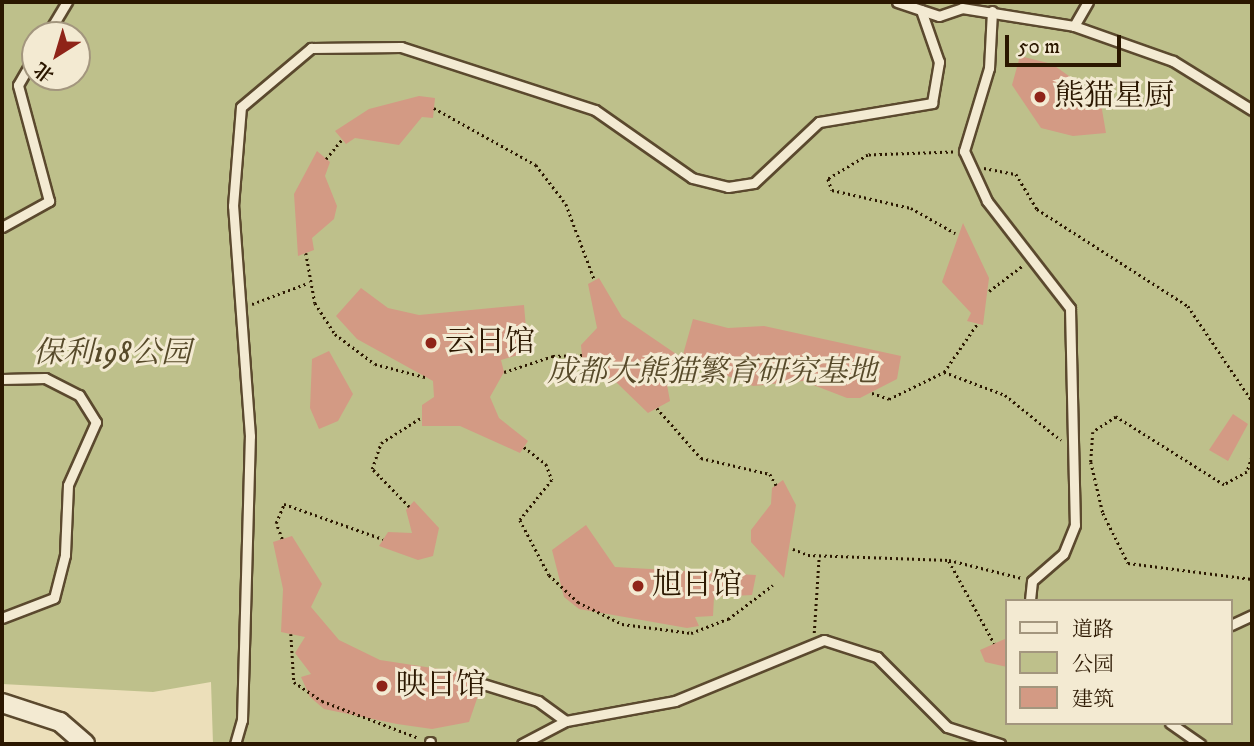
<!DOCTYPE html>
<meta charset="utf-8">
<style>
body{margin:0}
#map{position:relative;width:1254px;height:746px;overflow:hidden;background:#ecdfba;font-family:"IM FELL DW Pica","Noto Serif SC",serif}
div>[style]{position:absolute}
.green>*{inset:0;background:#bec08b}
.building>*{inset:0;background:#d39a84}
.path>*{height:2.5px;margin-top:-1.25px;transform-origin:0;background:repeating-linear-gradient(90deg,#2b1700 0 2px,transparent 0 5.5px)}
.roads{filter:drop-shadow(2px 0 #5b492e) drop-shadow(-2px 0 #5b492e) drop-shadow(0 2px #5b492e) drop-shadow(0 -2px #5b492e)}
.service>*{height:9px;margin:-4.5px;padding:0 4.5px;transform-origin:4.5px;border-radius:4.5px;background:#f3ead2}
.minor>*{height:18px;margin:-9px;padding:0 9px;transform-origin:9px;border-radius:9px;background:#f3ead2}
.dots>*{width:19px;height:19px;translate:-50% -50%;box-sizing:border-box;border:4px solid #f3ead2;border-radius:50%}
span{translate:-50% -50%;white-space:nowrap;text-align:center;line-height:1.15;-webkit-text-stroke:6px #f3ead2;paint-order:stroke}
.poi-label{font-size:30px;color:#2b1700}
.left{translate:0 -50%;text-align:left}
.park-label{font-size:30px;color:#574a2a;font-style:italic}
.frame{position:absolute;inset:0;border:4px solid #2b1700;pointer-events:none}
.legend{position:absolute;left:1005px;top:599px;width:228px;height:126px;box-sizing:border-box;background:#f3ead2;border:2px solid #a3967e;margin:0;padding:9px 12px;list-style:none;font-size:21px;color:#2b1700}
.legend li{display:flex;align-items:center;gap:14px;height:35px}
.legend b{width:35px;border:2px solid #a3967e}
.north{position:absolute;left:21px;top:21px;width:70px;height:70px;box-sizing:border-box;background:#f3ead2;border:2px solid #a3967e;border-radius:50%;rotate:217deg;font-size:19px;font-weight:700;line-height:28px;text-align:center;color:#2b1700}
.north::after{content:'';display:block;margin:auto;width:24px;height:32px;background:#8f2418;clip-path:polygon(50% 0,100% 100%,50% 72%,0 100%)}
.scale{position:absolute;left:1005px;top:35px;width:116px;height:32px;box-sizing:border-box;border:4px solid #2b1700;border-top:0;padding-left:9px;font-size:21px;line-height:24px;white-space:nowrap;color:#2b1700;-webkit-text-stroke:5px #f3ead2;paint-order:stroke}
</style>
<div id="map">
<div class="green">
<i style="clip-path:polygon(evenodd,2px 2px,1252px 2px,1252px 744px,213px 744px,211px 682px,153px 692px,2px 684px,2px 2px,35px 35px,77px 35px,77px 77px,35px 77px,35px 35px,2px 2px,1007px 601px,1231px 601px,1231px 723px,1007px 723px,1007px 601px)"></i>
</div>
<div class="building">
<i style="clip-path:polygon(1020px 56px,1052px 64px,1100px 98px,1106px 133px,1073px 136px,1041px 128px,1012px 85px)"></i>
<i style="clip-path:polygon(419px 96px,435px 98px,433px 118px,422px 117px,399px 145px,355px 138px,346px 144px,335px 131px,369px 109px)"></i>
<i style="clip-path:polygon(317px 151px,330px 162px,325px 176px,337px 206px,334px 219px,312px 238px,314px 250px,298px 256px,294px 194px)"></i>
<i style="clip-path:polygon(963px 223px,989px 278px,983px 325px,967px 321px,971px 313px,942px 282px)"></i>
<i style="clip-path:polygon(599px 278px,622px 317px,682px 358px,693px 319px,728px 328px,764px 326px,901px 356px,897px 379px,860px 398px,847px 398px,803px 381px,753px 386px,692px 362px,690px 380px,667px 385px,670px 401px,648px 413px,617px 383px,583px 367px,581px 345px,597px 328px,588px 284px)"></i>
<i style="clip-path:polygon(361px 288px,388px 308px,419px 315px,524px 305px,528px 352px,501px 360px,504px 372px,490px 397px,499px 418px,528px 441px,520px 453px,460px 426px,422px 426px,422px 405px,434px 397px,433px 381px,357px 339px,336px 316px)"></i>
<i style="clip-path:polygon(329px 351px,353px 394px,338px 421px,319px 429px,310px 408px,312px 359px)"></i>
<i style="clip-path:polygon(1233px 414px,1248px 424px,1228px 461px,1209px 450px)"></i>
<i style="clip-path:polygon(783px 480px,796px 505px,784px 578px,751px 542px,751px 530px,771px 504px,772px 488px)"></i>
<i style="clip-path:polygon(414px 501px,439px 528px,433px 556px,418px 560px,379px 546px,388px 532px,412px 533px,406px 510px)"></i>
<i style="clip-path:polygon(586px 525px,615px 567px,756px 575px,752px 595px,714px 597px,713px 616px,695px 617px,699px 626px,687px 628px,579px 609px,564px 597px,552px 550px)"></i>
<i style="clip-path:polygon(292px 536px,322px 584px,311px 607px,339px 640px,380px 660px,485px 676px,477px 681px,480px 690px,469px 722px,432px 729px,397px 724px,324px 709px,310px 697px,301px 677px,311px 674px,295px 653px,305px 637px,281px 632px,283px 589px,273px 542px)"></i>
<i style="clip-path:polygon(1007px 638px,1007px 667px,985px 662px,980px 650px)"></i>
</div>
<div class="path">
<i style="left:434px;top:108px;width:117px;rotate:29.2deg"></i>
<i style="left:536px;top:165px;width:49px;rotate:52.4deg"></i>
<i style="left:566px;top:204px;width:82px;rotate:69.4deg"></i>
<i style="left:953px;top:152px;width:85px;rotate:178deg"></i>
<i style="left:868px;top:155px;width:47px;rotate:149deg"></i>
<i style="left:828px;top:179px;width:12px;rotate:70deg"></i>
<i style="left:832px;top:190px;width:81px;rotate:12.8deg"></i>
<i style="left:911px;top:208px;width:51px;rotate:29.6deg"></i>
<i style="left:326px;top:159px;width:26px;rotate:-51deg"></i>
<i style="left:984px;top:168px;width:33px;rotate:11deg"></i>
<i style="left:1016px;top:174px;width:41px;rotate:59deg"></i>
<i style="left:1037px;top:209px;width:179px;rotate:32.7deg"></i>
<i style="left:1188px;top:306px;width:115px;rotate:56deg"></i>
<i style="left:306px;top:253px;width:51px;rotate:79.8deg"></i>
<i style="left:315px;top:303px;width:37px;rotate:57deg"></i>
<i style="left:335px;top:334px;width:50px;rotate:36.9deg"></i>
<i style="left:375px;top:364px;width:52px;rotate:14.6deg"></i>
<i style="left:989px;top:291px;width:41px;rotate:-37.1deg"></i>
<i style="left:252px;top:304px;width:60px;rotate:-20.6deg"></i>
<i style="left:504px;top:372px;width:52px;rotate:-18.1deg"></i>
<i style="left:553px;top:356px;width:29px;rotate:-2deg"></i>
<i style="left:944px;top:372px;width:65px;rotate:20.7deg"></i>
<i style="left:1005px;top:395px;width:72px;rotate:38.8deg"></i>
<i style="left:872px;top:393px;width:18px;rotate:19deg"></i>
<i style="left:889px;top:399px;width:61px;rotate:-26.1deg"></i>
<i style="left:944px;top:372px;width:58px;rotate:-55.5deg"></i>
<i style="left:657px;top:408px;width:67px;rotate:48.7deg"></i>
<i style="left:701px;top:458px;width:71px;rotate:13.1deg"></i>
<i style="left:770px;top:474px;width:13px;rotate:61deg"></i>
<i style="left:524px;top:447px;width:28px;rotate:38deg"></i>
<i style="left:546px;top:464px;width:17px;rotate:69deg"></i>
<i style="left:552px;top:480px;width:51px;rotate:128.7deg"></i>
<i style="left:520px;top:520px;width:62px;rotate:62.2deg"></i>
<i style="left:549px;top:575px;width:40px;rotate:43deg"></i>
<i style="left:578px;top:602px;width:49px;rotate:26.6deg"></i>
<i style="left:622px;top:624px;width:70px;rotate:7.4deg"></i>
<i style="left:691px;top:633px;width:40px;rotate:-21deg"></i>
<i style="left:728px;top:619px;width:56px;rotate:-37.1deg"></i>
<i style="left:1252px;top:457px;width:16px;rotate:108deg"></i>
<i style="left:1247px;top:472px;width:26px;rotate:151deg"></i>
<i style="left:1224px;top:485px;width:128px;rotate:-147.8deg"></i>
<i style="left:1116px;top:417px;width:27px;rotate:147deg"></i>
<i style="left:1093px;top:432px;width:30px;rotate:94deg"></i>
<i style="left:1091px;top:462px;width:52px;rotate:76.8deg"></i>
<i style="left:1103px;top:513px;width:56px;rotate:63.4deg"></i>
<i style="left:1128px;top:563px;width:125px;rotate:7.4deg"></i>
<i style="left:409px;top:507px;width:53px;rotate:-134.2deg"></i>
<i style="left:372px;top:469px;width:28px;rotate:-71deg"></i>
<i style="left:381px;top:443px;width:49px;rotate:-32.4deg"></i>
<i style="left:282px;top:539px;width:17px;rotate:-111deg"></i>
<i style="left:276px;top:523px;width:21px;rotate:-67deg"></i>
<i style="left:284px;top:504px;width:105px;rotate:19.5deg"></i>
<i style="left:793px;top:549px;width:16px;rotate:22deg"></i>
<i style="left:808px;top:555px;width:141px;rotate:2deg"></i>
<i style="left:949px;top:560px;width:75px;rotate:13.9deg"></i>
<i style="left:949px;top:561px;width:94px;rotate:61.2deg"></i>
<i style="left:814px;top:633px;width:77px;rotate:-86.3deg"></i>
<i style="left:291px;top:634px;width:48px;rotate:86.4deg"></i>
<i style="left:294px;top:682px;width:34px;rotate:34deg"></i>
<i style="left:322px;top:701px;width:104px;rotate:20.9deg"></i>
<i style="left:1252px;top:715px;width:15px;rotate:90deg"></i>
</div>
<div class="roads">
<div class="service">
<i style="left:897px;top:2px;width:44px;rotate:18.4deg"></i>
<i style="left:939px;top:16px;width:24px;rotate:-19deg"></i>
<i style="left:962px;top:8px;width:113px;rotate:9.1deg"></i>
<i style="left:1074px;top:26px;width:105px;rotate:19.5deg"></i>
<i style="left:1173px;top:61px;width:93px;rotate:31.8deg"></i>
<i style="left:992px;top:11px;width:57px;rotate:93deg"></i>
<i style="left:989px;top:68px;width:87px;rotate:106.8deg"></i>
<i style="left:964px;top:151px;width:55px;rotate:65.3deg"></i>
<i style="left:987px;top:201px;width:135px;rotate:52.2deg"></i>
<i style="left:1070px;top:308px;width:217px;rotate:88.7deg"></i>
<i style="left:1075px;top:525px;width:31px;rotate:112deg"></i>
<i style="left:1063px;top:554px;width:41px;rotate:138.9deg"></i>
<i style="left:1032px;top:581px;width:20px;rotate:96deg"></i>
<i style="left:1074px;top:26px;width:28px;rotate:-60deg"></i>
<i style="left:47px;top:35px;width:39px;rotate:-59deg"></i>
<i style="left:2px;top:227px;width:54px;rotate:-29deg"></i>
<i style="left:49px;top:201px;width:120px;rotate:-105deg"></i>
<i style="left:18px;top:85px;width:34px;rotate:-60deg"></i>
<i style="left:2px;top:379px;width:43px;rotate:-1.3deg"></i>
<i style="left:45px;top:378px;width:38px;rotate:27deg"></i>
<i style="left:79px;top:395px;width:32px;rotate:58deg"></i>
<i style="left:96px;top:422px;width:69px;rotate:114deg"></i>
<i style="left:68px;top:485px;width:70px;rotate:92.5deg"></i>
<i style="left:65px;top:555px;width:44px;rotate:104.3deg"></i>
<i style="left:54px;top:598px;width:56px;rotate:159deg"></i>
<i style="left:1231px;top:625px;width:23px;rotate:-25deg"></i>
<i style="left:483px;top:684px;width:58px;rotate:17.2deg"></i>
<i style="left:538px;top:701px;width:34px;rotate:36deg"></i>
<i style="left:1170px;top:723px;width:37px;rotate:35deg"></i>
<i style="left:235px;top:744px;width:25px;rotate:-74deg"></i>
<i style="left:242px;top:720px;width:284px;rotate:-88.4deg"></i>
<i style="left:250px;top:436px;width:231px;rotate:-94.2deg"></i>
<i style="left:233px;top:206px;width:99px;rotate:-85.4deg"></i>
<i style="left:241px;top:107px;width:92px;rotate:-40.1deg"></i>
<i style="left:311px;top:48px;width:90px;rotate:-0.6deg"></i>
<i style="left:401px;top:47px;width:204px;rotate:18deg"></i>
<i style="left:595px;top:110px;width:118px;rotate:35deg"></i>
<i style="left:692px;top:178px;width:37px;rotate:14deg"></i>
<i style="left:728px;top:187px;width:26px;rotate:-9deg"></i>
<i style="left:754px;top:183px;width:89px;rotate:-43.2deg"></i>
<i style="left:819px;top:122px;width:115px;rotate:-9.5deg"></i>
<i style="left:932px;top:103px;width:42px;rotate:-80.3deg"></i>
<i style="left:939px;top:62px;width:55px;rotate:-109.1deg"></i>
<i style="left:430px;top:744px;width:2px;rotate:-90deg"></i>
<i style="left:522px;top:744px;width:50px;rotate:-27.6deg"></i>
<i style="left:566px;top:721px;width:111px;rotate:-10.4deg"></i>
<i style="left:675px;top:701px;width:161px;rotate:-22.3deg"></i>
<i style="left:824px;top:640px;width:56px;rotate:17.8deg"></i>
<i style="left:877px;top:657px;width:99px;rotate:45deg"></i>
<i style="left:947px;top:727px;width:56px;rotate:17.8deg"></i>
</div>
<div class="minor">
<i style="left:2px;top:703px;width:61px;rotate:18.1deg"></i>
<i style="left:60px;top:722px;width:33px;rotate:41deg"></i>
</div>
</div>
<div class="dots">
<i style="left:1040px;top:97px;background:#8f2418"></i>
<i style="left:431px;top:343px;background:#8f2418"></i>
<i style="left:638px;top:586px;background:#8f2418"></i>
<i style="left:382px;top:686px;background:#8f2418"></i>
</div>
<div class="poi-label">
<span class="left" style="left:1054px;top:97px">熊猫星厨</span>
<span class="left" style="left:445px;top:343px">云日馆</span>
<span class="left" style="left:652px;top:586px">旭日馆</span>
<span class="left" style="left:396px;top:686px">映日馆</span>
</div>
<div class="park-label">
<span style="left:112px;top:354px">保利198公园</span>
<span style="left:712px;top:373px">成都大熊猫繁育研究基地</span>
</div>
<div class="frame"></div>
<ul class="legend">
<li><b style="height:9px;background:#f3ead2"></b>道路</li>
<li><b style="height:19px;background:#bec08b"></b>公园</li>
<li><b style="height:19px;background:#d39a84"></b>建筑</li>
</ul>
<div class="north">北</div>
<div class="scale">50 m</div>
</div>
